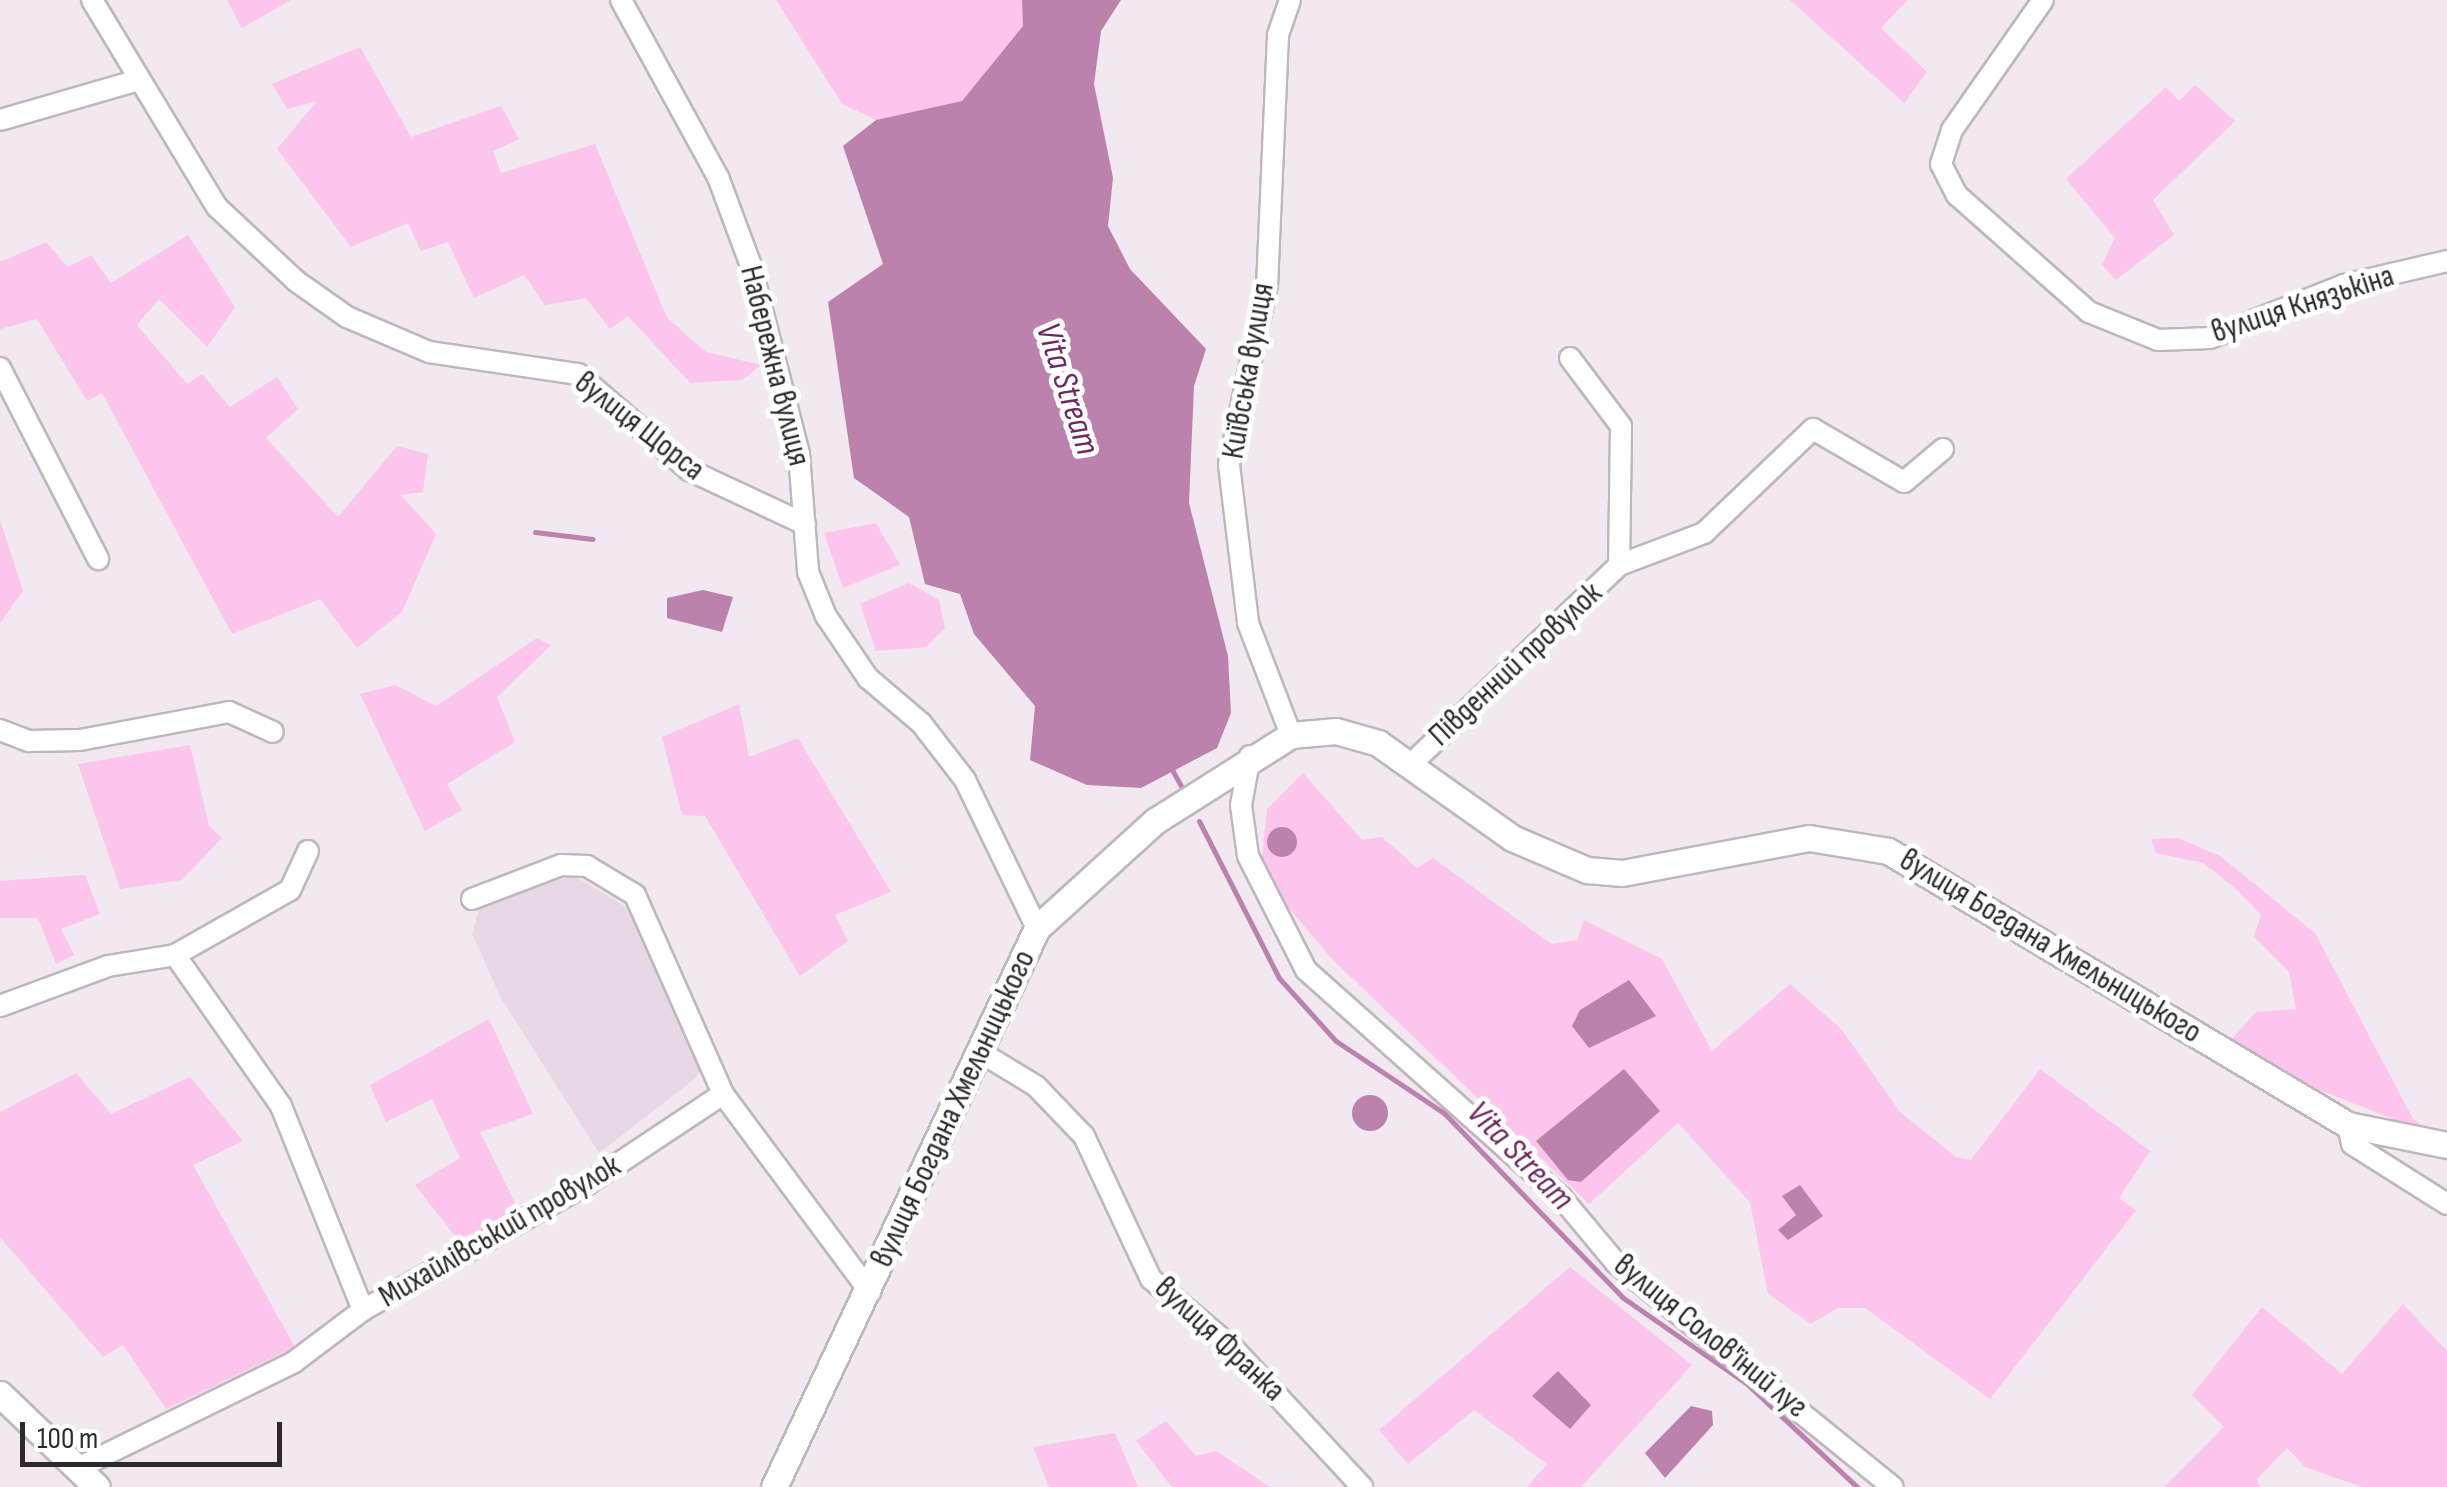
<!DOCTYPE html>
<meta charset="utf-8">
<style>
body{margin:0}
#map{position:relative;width:2447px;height:1487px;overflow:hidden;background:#f2e8ef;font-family:"Sofia Sans Condensed",sans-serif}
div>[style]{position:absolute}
.built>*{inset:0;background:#e8d8e3}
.green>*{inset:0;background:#fbc5ec}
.water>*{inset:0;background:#ba82ac}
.round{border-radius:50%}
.stream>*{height:5px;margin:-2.5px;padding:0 2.5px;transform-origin:2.5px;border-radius:2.5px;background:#ba82ac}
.roads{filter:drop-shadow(2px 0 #bfb7bd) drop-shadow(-2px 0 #bfb7bd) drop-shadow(0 2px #bfb7bd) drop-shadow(0 -2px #bfb7bd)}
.minor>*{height:20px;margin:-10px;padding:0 10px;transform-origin:10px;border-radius:10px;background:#fff}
.tertiary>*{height:25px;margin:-12.5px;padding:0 12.5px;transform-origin:12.5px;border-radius:12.5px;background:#fff}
span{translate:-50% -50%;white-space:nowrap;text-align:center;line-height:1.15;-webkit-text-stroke:10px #fff;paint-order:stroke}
.street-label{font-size:32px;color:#2d2a2c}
.water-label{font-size:35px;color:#6c285f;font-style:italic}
.scale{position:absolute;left:20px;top:1422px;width:262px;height:45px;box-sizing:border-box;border:5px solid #2d2a2c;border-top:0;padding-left:12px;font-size:30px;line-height:35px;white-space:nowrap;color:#2d2a2c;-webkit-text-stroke:8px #fff;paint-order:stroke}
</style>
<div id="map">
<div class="built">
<i style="clip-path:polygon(573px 875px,641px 916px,704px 1061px,697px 1077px,599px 1153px,501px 998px,472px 934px,480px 906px)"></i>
</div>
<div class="green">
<i style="clip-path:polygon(227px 0,291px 0,242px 28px)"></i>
<i style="clip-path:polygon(776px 0,1022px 0,1024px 26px,962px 101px,876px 120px,842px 104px)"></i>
<i style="clip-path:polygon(1790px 0,1908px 0,1881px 28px,1927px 72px,1904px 103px)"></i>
<i style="clip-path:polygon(360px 47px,411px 137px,501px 106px,519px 139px,493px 151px,501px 173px,595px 144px,667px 318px,706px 352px,761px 365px,742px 380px,690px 383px,628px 316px,610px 329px,586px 298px,545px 305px,524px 275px,474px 298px,448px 242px,421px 251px,408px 223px,351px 247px,277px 149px,317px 101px,287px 109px,272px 84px)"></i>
<i style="clip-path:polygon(2195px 85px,2235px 121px,2153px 200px,2174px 235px,2116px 280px,2102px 265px,2115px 238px,2066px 179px,2166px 87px,2179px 101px)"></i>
<i style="clip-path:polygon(188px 235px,235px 307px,207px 347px,159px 299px,137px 325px,187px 384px,202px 374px,230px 407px,277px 377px,298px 409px,266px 438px,338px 517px,397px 446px,428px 454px,423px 492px,401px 495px,436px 534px,402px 612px,357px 648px,320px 599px,232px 634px,102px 393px,87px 401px,37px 319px,0 329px,0 262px,46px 242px,68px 267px,91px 255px,111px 283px)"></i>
<i style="clip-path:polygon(0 520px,23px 591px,0 623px)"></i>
<i style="clip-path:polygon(876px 523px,900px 565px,843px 588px,824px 533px)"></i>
<i style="clip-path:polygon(909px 583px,939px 600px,945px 628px,926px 647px,876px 651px,860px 604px)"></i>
<i style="clip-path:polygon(537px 638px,551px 645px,497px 697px,515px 742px,447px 784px,462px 810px,425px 831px,360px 694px,395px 685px,436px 706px)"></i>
<i style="clip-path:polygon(739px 704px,749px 757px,798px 738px,891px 892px,835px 915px,848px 941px,800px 976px,705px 816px,682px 815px,662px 737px)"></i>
<i style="clip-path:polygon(190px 745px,209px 826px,222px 838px,182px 880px,120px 889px,78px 764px)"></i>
<i style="clip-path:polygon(1303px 773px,1362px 840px,1382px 837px,1417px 868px,1433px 858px,1551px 944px,1577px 940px,1584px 920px,1662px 959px,1712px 1051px,1790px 984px,1842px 1030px,1900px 1112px,1956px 1157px,1971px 1160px,2040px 1069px,2150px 1151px,2119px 1198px,2136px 1210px,1990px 1399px,1865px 1308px,1838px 1308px,1811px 1324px,1768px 1294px,1750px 1202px,1678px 1123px,1589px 1204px,1332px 959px,1281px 899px,1262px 857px,1267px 809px)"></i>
<i style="clip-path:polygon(2178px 838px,2220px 856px,2315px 933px,2413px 1119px,2437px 1136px,2289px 1078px,2230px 1041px,2256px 1012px,2296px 1009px,2289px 972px,2254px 937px,2261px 915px,2234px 887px,2203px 863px,2156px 853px,2151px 839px)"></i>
<i style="clip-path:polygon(85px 875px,100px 914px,61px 929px,74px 955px,56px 964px,38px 918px,0 918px,0 881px)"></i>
<i style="clip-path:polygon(489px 1019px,533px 1114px,480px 1132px,519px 1211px,458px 1240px,415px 1185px,460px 1158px,432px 1099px,386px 1122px,370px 1085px)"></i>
<i style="clip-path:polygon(76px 1073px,111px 1114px,190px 1077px,243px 1141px,193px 1165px,295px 1347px,166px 1409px,123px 1345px,103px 1357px,0 1237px,0 1112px)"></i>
<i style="clip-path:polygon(1570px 1267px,1692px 1365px,1581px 1487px,1527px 1487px,1547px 1464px,1474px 1410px,1408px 1464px,1379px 1430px)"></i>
<i style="clip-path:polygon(2403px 1304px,2447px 1351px,2447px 1487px,2362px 1487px,2305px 1467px,2287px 1448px,2257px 1479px,2260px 1487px,2164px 1487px,2224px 1427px,2192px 1395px,2262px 1307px,2342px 1374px)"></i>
<i style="clip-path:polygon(1166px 1421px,1196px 1456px,1216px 1451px,1270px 1487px,1172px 1487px,1136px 1441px)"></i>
<i style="clip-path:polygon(1115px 1433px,1138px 1487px,1049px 1487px,1033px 1447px)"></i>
</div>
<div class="water">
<i style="clip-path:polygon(1022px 0,1121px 0,1101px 31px,1094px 84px,1113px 178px,1108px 226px,1130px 269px,1206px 349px,1194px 386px,1189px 503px,1228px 656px,1231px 713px,1217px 748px,1141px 788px,1087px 785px,1030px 760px,1035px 706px,974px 634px,960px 594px,925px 584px,909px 517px,854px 478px,828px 302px,883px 264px,843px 146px,876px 120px,962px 101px,1023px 26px)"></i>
<i style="clip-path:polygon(703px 590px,733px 597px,722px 632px,667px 618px,667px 598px)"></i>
<i class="round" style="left:1267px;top:827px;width:30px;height:30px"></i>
<i style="clip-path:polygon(1629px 980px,1656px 1016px,1589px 1048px,1572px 1026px,1580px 1010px)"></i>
<i style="clip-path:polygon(1624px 1069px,1660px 1111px,1581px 1182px,1568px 1180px,1536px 1141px)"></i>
<i class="round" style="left:1352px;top:1095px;width:36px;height:36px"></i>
<i style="clip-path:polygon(1800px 1185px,1823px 1216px,1788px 1240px,1778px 1230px,1796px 1215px,1782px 1196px)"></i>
<i style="clip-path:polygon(1558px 1371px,1591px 1405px,1570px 1429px,1532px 1396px)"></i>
<i style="clip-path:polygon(1691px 1406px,1712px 1411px,1713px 1425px,1665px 1478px,1645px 1453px)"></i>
</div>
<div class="stream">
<i style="left:535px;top:532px;width:58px;rotate:6.9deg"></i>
<i style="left:1170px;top:766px;width:23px;rotate:61deg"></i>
<i style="left:1199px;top:821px;width:176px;rotate:63deg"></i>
<i style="left:1279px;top:978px;width:85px;rotate:47.9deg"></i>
<i style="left:1336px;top:1041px;width:130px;rotate:33.7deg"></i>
<i style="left:1444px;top:1113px;width:256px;rotate:45.9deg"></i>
<i style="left:1622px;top:1297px;width:152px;rotate:34.8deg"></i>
<i style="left:1747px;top:1384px;width:151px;rotate:43.1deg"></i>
</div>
<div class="roads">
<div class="minor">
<i style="left:92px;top:0;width:242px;rotate:58.9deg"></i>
<i style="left:217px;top:207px;width:108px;rotate:43.1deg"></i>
<i style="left:296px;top:281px;width:62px;rotate:35.2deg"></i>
<i style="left:347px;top:317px;width:89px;rotate:23.1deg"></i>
<i style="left:429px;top:352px;width:151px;rotate:8.4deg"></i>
<i style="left:578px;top:374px;width:147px;rotate:40.9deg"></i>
<i style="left:689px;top:470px;width:128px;rotate:25deg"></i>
<i style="left:621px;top:0;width:202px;rotate:61.3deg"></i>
<i style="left:718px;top:177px;width:92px;rotate:69.6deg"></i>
<i style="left:750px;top:263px;width:197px;rotate:75.6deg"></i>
<i style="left:799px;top:454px;width:118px;rotate:85.6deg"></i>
<i style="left:808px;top:572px;width:48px;rotate:67.8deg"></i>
<i style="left:826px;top:616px;width:75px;rotate:55.9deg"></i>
<i style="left:868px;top:678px;width:70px;rotate:40.3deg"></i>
<i style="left:921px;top:723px;width:72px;rotate:52.3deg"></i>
<i style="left:965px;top:780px;width:165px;rotate:64.1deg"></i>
<i style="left:1290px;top:0;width:37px;rotate:109deg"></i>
<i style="left:1278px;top:35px;width:249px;rotate:92.5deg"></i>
<i style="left:1267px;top:284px;width:185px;rotate:101.9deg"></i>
<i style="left:1229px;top:465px;width:159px;rotate:83.1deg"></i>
<i style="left:1248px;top:623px;width:120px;rotate:69deg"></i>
<i style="left:2043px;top:0;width:159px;rotate:125deg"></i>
<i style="left:1952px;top:130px;width:36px;rotate:108deg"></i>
<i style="left:1941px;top:164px;width:35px;rotate:63deg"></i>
<i style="left:1957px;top:195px;width:176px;rotate:41.6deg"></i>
<i style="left:2089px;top:312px;width:74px;rotate:22.1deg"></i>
<i style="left:2158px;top:340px;width:52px;rotate:-2.2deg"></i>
<i style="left:2210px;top:338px;width:144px;rotate:-21.6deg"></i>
<i style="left:2344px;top:285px;width:106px;rotate:-13.1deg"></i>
<i style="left:0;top:120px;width:141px;rotate:-16.1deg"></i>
<i style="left:1570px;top:358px;width:85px;rotate:53.1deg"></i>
<i style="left:1621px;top:426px;width:139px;rotate:90.8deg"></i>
<i style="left:0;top:368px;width:215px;rotate:62.8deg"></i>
<i style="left:0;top:730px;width:31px;rotate:21deg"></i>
<i style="left:29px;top:741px;width:51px;rotate:-1.1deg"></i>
<i style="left:80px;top:740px;width:152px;rotate:-10.6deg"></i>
<i style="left:229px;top:712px;width:48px;rotate:24.4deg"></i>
<i style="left:1250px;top:756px;width:50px;rotate:100.4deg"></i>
<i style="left:1241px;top:805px;width:51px;rotate:82.2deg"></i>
<i style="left:1248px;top:856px;width:128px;rotate:63deg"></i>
<i style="left:1306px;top:970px;width:341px;rotate:41.7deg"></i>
<i style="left:1561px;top:1197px;width:86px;rotate:50.2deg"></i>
<i style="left:1616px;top:1263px;width:356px;rotate:39deg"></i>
<i style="left:1411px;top:764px;width:288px;rotate:-43.7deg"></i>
<i style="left:1619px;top:565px;width:91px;rotate:-20.6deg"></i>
<i style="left:1704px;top:533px;width:151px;rotate:-43.7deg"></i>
<i style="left:1813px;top:429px;width:105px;rotate:30.2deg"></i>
<i style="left:1904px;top:482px;width:51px;rotate:-40.2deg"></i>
<i style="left:472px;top:899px;width:95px;rotate:-20.9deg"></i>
<i style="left:561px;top:865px;width:26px;rotate:2deg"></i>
<i style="left:587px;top:866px;width:56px;rotate:31.1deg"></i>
<i style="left:635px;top:895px;width:218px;rotate:66.1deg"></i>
<i style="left:723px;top:1094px;width:247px;rotate:53.4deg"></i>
<i style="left:175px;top:955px;width:184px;rotate:54.9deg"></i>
<i style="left:281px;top:1106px;width:220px;rotate:68.1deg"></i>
<i style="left:0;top:1006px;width:115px;rotate:-20.3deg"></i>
<i style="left:108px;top:966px;width:68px;rotate:-9.3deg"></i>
<i style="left:175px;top:955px;width:132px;rotate:-29.5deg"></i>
<i style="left:290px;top:890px;width:43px;rotate:-65.2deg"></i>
<i style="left:980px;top:1052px;width:66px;rotate:31.3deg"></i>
<i style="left:1036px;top:1086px;width:69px;rotate:46.2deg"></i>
<i style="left:1084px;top:1136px;width:158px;rotate:64.9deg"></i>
<i style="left:1151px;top:1279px;width:107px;rotate:40.1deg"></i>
<i style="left:1233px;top:1348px;width:190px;rotate:47.1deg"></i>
<i style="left:2348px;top:1125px;width:19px;rotate:78deg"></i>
<i style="left:2352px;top:1144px;width:112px;rotate:32.3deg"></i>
<i style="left:78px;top:1468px;width:241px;rotate:-26.1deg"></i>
<i style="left:294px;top:1362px;width:86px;rotate:-37deg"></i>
<i style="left:363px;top:1310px;width:259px;rotate:-29.3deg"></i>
<i style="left:589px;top:1183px;width:161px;rotate:-33.6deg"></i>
</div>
<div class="tertiary">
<i style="left:0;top:1394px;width:134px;rotate:43.8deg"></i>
<i style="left:774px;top:1487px;width:618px;rotate:-64.8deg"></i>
<i style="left:1037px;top:928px;width:159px;rotate:-42.2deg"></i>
<i style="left:1155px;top:821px;width:161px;rotate:-32.3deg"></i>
<i style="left:1291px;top:735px;width:45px;rotate:-5.1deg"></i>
<i style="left:1336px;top:731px;width:44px;rotate:15.9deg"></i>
<i style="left:1378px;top:743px;width:164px;rotate:35.3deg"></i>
<i style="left:1512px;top:838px;width:82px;rotate:23.1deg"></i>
<i style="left:1587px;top:870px;width:35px;rotate:5deg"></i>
<i style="left:1622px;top:873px;width:190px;rotate:-10.6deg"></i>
<i style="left:1809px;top:838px;width:80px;rotate:9.3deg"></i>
<i style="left:1888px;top:851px;width:535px;rotate:30.78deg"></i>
<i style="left:2348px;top:1125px;width:101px;rotate:11.4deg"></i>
</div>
</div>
<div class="street-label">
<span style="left:2303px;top:305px;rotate:-18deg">вулиця Князькіна</span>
<span style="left:774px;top:366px;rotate:76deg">Набережна вулиця</span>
<span style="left:1249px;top:371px;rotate:-80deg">Київська вулиця</span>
<span style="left:639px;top:427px;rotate:38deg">вулиця Щорса</span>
<span style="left:1516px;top:665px;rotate:-43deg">Південний провулок</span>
<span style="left:2050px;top:947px;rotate:31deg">вулиця Богдана Хмельницького</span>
<span style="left:954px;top:1109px;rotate:-65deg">вулиця Богдана Хмельницького</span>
<span style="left:500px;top:1232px;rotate:-30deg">Михайлівський провулок</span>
<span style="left:1710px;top:1337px;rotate:39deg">вулиця Солов'їний луг</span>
<span style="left:1219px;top:1340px;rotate:43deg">вулиця Франка</span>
</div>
<div class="water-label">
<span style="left:1067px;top:389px;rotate:72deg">Vita Stream</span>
<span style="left:1520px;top:1156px;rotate:46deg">Vita Stream</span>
</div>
<div class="scale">100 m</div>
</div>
